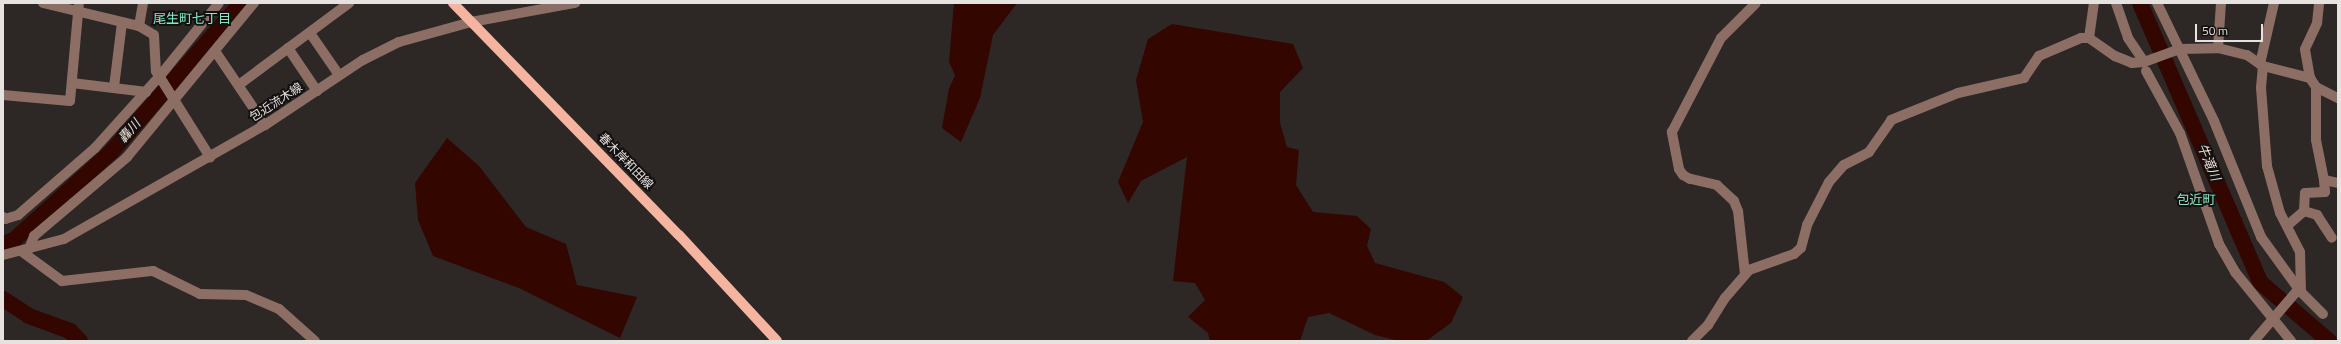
<!DOCTYPE html>
<meta charset="utf-8">
<style>
body{margin:0}
#map{position:relative;width:2341px;height:344px;overflow:hidden;background:#2d2725;font-family:"Titillium Web","Noto Sans JP",sans-serif}
div>[style]{position:absolute}
.water>*{inset:0;background:#330600}
.river>*{height:16px;margin:-8px;padding:0 8px;transform-origin:8px;border-radius:8px;background:#330600}
.minor>*{height:10px;margin:-5px;padding:0 5px;transform-origin:5px;border-radius:5px;background:#8d6e64}
.major>*{height:10px;margin:-5px;padding:0 5px;transform-origin:5px;border-radius:5px;background:#f4b49f}
span{translate:-50% -50%;white-space:nowrap;text-align:center;line-height:1.15;-webkit-text-stroke:4px #131110;paint-order:stroke}
.street-label{font-size:12px;color:#e6e2e0}
.neighbourhood-label{font-size:13px;color:#8ae6c6}
.water-label{font-size:13px;color:#f1dcd5;font-style:italic}
.frame{position:absolute;inset:0;border:4px solid #e6e2e0;pointer-events:none}
.scale{position:absolute;left:2195px;top:24px;width:68px;height:18px;box-sizing:border-box;border:2px solid #e6e2e0;border-top:0;padding-left:5px;font-size:12px;line-height:14px;white-space:nowrap;color:#e6e2e0;-webkit-text-stroke:3px #131110;paint-order:stroke}
</style>
<div id="map">
<div class="water">
<i style="clip-path:polygon(954px 3px,1017px 3px,993px 35px,980px 98px,961px 142px,942px 128px,949px 89px,955px 75px,949px 62px)"></i>
<i style="clip-path:polygon(1172px 24px,1293px 44px,1303px 68px,1280px 92px,1280px 123px,1287px 147px,1299px 150px,1296px 185px,1313px 212px,1357px 216px,1371px 229px,1367px 246px,1375px 263px,1444px 282px,1463px 297px,1451px 323px,1426px 341px,1399px 341px,1375px 335px,1329px 313px,1308px 317px,1300px 341px,1210px 341px,1208px 333px,1188px 317px,1205px 300px,1195px 283px,1173px 281px,1187px 157px,1141px 181px,1128px 203px,1118px 182px,1143px 122px,1136px 80px,1148px 39px)"></i>
<i style="clip-path:polygon(447px 138px,479px 166px,526px 227px,566px 244px,577px 285px,637px 297px,620px 338px,519px 288px,433px 256px,418px 220px,415px 183px)"></i>
</div>
<div class="river">
<i style="left:2140px;top:3px;width:304px;rotate:66.7deg"></i>
<i style="left:2260px;top:282px;width:91px;rotate:40.5deg"></i>
<i style="left:3px;top:244px;width:12px;rotate:-20deg"></i>
<i style="left:14px;top:240px;width:132px;rotate:-42.2deg"></i>
<i style="left:112px;top:151px;width:196px;rotate:-48.9deg"></i>
<i style="left:3px;top:299px;width:31px;rotate:33deg"></i>
<i style="left:29px;top:316px;width:44px;rotate:20.1deg"></i>
<i style="left:70px;top:331px;width:14px;rotate:45deg"></i>
</div>
<div class="minor">
<i style="left:43px;top:3px;width:99px;rotate:13.5deg"></i>
<i style="left:139px;top:26px;width:17px;rotate:31deg"></i>
<i style="left:154px;top:35px;width:36px;rotate:87deg"></i>
<i style="left:156px;top:71px;width:102px;rotate:57.9deg"></i>
<i style="left:2116px;top:3px;width:37px;rotate:71deg"></i>
<i style="left:2128px;top:38px;width:29px;rotate:56deg"></i>
<i style="left:2157px;top:3px;width:131px;rotate:64.2deg"></i>
<i style="left:2214px;top:121px;width:125px;rotate:67.9deg"></i>
<i style="left:2261px;top:237px;width:68px;rotate:54deg"></i>
<i style="left:2301px;top:292px;width:31px;rotate:45deg"></i>
<i style="left:139px;top:26px;width:23px;rotate:-80deg"></i>
<i style="left:310px;top:33px;width:51px;rotate:55.4deg"></i>
<i style="left:2089px;top:38px;width:35px;rotate:-82deg"></i>
<i style="left:288px;top:48px;width:52px;rotate:56deg"></i>
<i style="left:2218px;top:48px;width:45px;rotate:-86.2deg"></i>
<i style="left:215px;top:51px;width:89px;rotate:56deg"></i>
<i style="left:2260px;top:64px;width:63px;rotate:-77.1deg"></i>
<i style="left:2146px;top:71px;width:71px;rotate:61.3deg"></i>
<i style="left:2180px;top:133px;width:118px;rotate:70.6deg"></i>
<i style="left:2219px;top:244px;width:32px;rotate:60deg"></i>
<i style="left:2235px;top:272px;width:89px;rotate:50.9deg"></i>
<i style="left:2310px;top:78px;width:29px;rotate:-100deg"></i>
<i style="left:2305px;top:49px;width:29px;rotate:-65deg"></i>
<i style="left:2317px;top:23px;width:20px;rotate:-84deg"></i>
<i style="left:72px;top:83px;width:75px;rotate:6.9deg"></i>
<i style="left:240px;top:84px;width:136px;rotate:-36.6deg"></i>
<i style="left:114px;top:87px;width:64px;rotate:-82.9deg"></i>
<i style="left:2316px;top:87px;width:53px;rotate:90deg"></i>
<i style="left:2316px;top:140px;width:41px;rotate:78.7deg"></i>
<i style="left:2324px;top:180px;width:14px;rotate:12deg"></i>
<i style="left:3px;top:95px;width:67px;rotate:5.1deg"></i>
<i style="left:70px;top:101px;width:98px;rotate:-84.8deg"></i>
<i style="left:2304px;top:211px;width:14px;rotate:17deg"></i>
<i style="left:2317px;top:215px;width:27px;rotate:57deg"></i>
<i style="left:3px;top:217px;width:3px;rotate:45deg"></i>
<i style="left:5px;top:219px;width:14px;rotate:-17deg"></i>
<i style="left:18px;top:215px;width:102px;rotate:-41deg"></i>
<i style="left:95px;top:148px;width:96px;rotate:-48deg"></i>
<i style="left:159px;top:77px;width:95px;rotate:-51deg"></i>
<i style="left:2288px;top:225px;width:21px;rotate:-41deg"></i>
<i style="left:2304px;top:211px;width:18px;rotate:-87deg"></i>
<i style="left:2305px;top:193px;width:20px;rotate:-3deg"></i>
<i style="left:2325px;top:192px;width:12px;rotate:-95deg"></i>
<i style="left:29px;top:249px;width:14px;rotate:-69deg"></i>
<i style="left:34px;top:236px;width:122px;rotate:-40.3deg"></i>
<i style="left:127px;top:157px;width:200px;rotate:-50.5deg"></i>
<i style="left:21px;top:251px;width:51px;rotate:36.2deg"></i>
<i style="left:62px;top:281px;width:92px;rotate:-6.3deg"></i>
<i style="left:153px;top:271px;width:52px;rotate:26.1deg"></i>
<i style="left:200px;top:294px;width:46px;rotate:1.2deg"></i>
<i style="left:246px;top:295px;width:36px;rotate:23deg"></i>
<i style="left:279px;top:309px;width:48px;rotate:41.6deg"></i>
<i style="left:3px;top:255px;width:63px;rotate:-14.7deg"></i>
<i style="left:64px;top:239px;width:231px;rotate:-29.6deg"></i>
<i style="left:265px;top:125px;width:118px;rotate:-33.6deg"></i>
<i style="left:363px;top:60px;width:40px;rotate:-26.6deg"></i>
<i style="left:399px;top:42px;width:75px;rotate:-15.5deg"></i>
<i style="left:471px;top:22px;width:106px;rotate:-10.4deg"></i>
<i style="left:1745px;top:274px;width:63px;rotate:-96.3deg"></i>
<i style="left:1738px;top:211px;width:11px;rotate:-112deg"></i>
<i style="left:1734px;top:201px;width:23px;rotate:-137deg"></i>
<i style="left:1717px;top:185px;width:28px;rotate:-167deg"></i>
<i style="left:1690px;top:179px;width:8px;rotate:-150deg"></i>
<i style="left:1683px;top:175px;width:7px;rotate:-124deg"></i>
<i style="left:1679px;top:169px;width:38px;rotate:-101deg"></i>
<i style="left:1672px;top:132px;width:106px;rotate:-62.5deg"></i>
<i style="left:1721px;top:38px;width:49px;rotate:-45deg"></i>
<i style="left:1692px;top:341px;width:23px;rotate:-45deg"></i>
<i style="left:1708px;top:325px;width:32px;rotate:-58deg"></i>
<i style="left:1725px;top:298px;width:37px;rotate:-49deg"></i>
<i style="left:1749px;top:270px;width:48px;rotate:-19.6deg"></i>
<i style="left:1794px;top:254px;width:9px;rotate:-41deg"></i>
<i style="left:1801px;top:248px;width:24px;rotate:-75deg"></i>
<i style="left:1807px;top:225px;width:48px;rotate:-62.9deg"></i>
<i style="left:1829px;top:182px;width:23px;rotate:-49deg"></i>
<i style="left:1844px;top:165px;width:28px;rotate:-27deg"></i>
<i style="left:1869px;top:152px;width:39px;rotate:-55deg"></i>
<i style="left:1891px;top:120px;width:72px;rotate:-21.9deg"></i>
<i style="left:1958px;top:93px;width:68px;rotate:-12.8deg"></i>
<i style="left:2024px;top:78px;width:27px;rotate:-56deg"></i>
<i style="left:2039px;top:56px;width:46px;rotate:-23.2deg"></i>
<i style="left:2081px;top:38px;width:8px"></i>
<i style="left:2089px;top:38px;width:32px;rotate:35deg"></i>
<i style="left:2115px;top:56px;width:18px;rotate:22deg"></i>
<i style="left:2132px;top:63px;width:12px;rotate:-5deg"></i>
<i style="left:2144px;top:62px;width:37px;rotate:-20deg"></i>
<i style="left:2179px;top:49px;width:39px;rotate:-1deg"></i>
<i style="left:2218px;top:48px;width:30px;rotate:14deg"></i>
<i style="left:2247px;top:55px;width:19px;rotate:35deg"></i>
<i style="left:2263px;top:66px;width:49px;rotate:14.3deg"></i>
<i style="left:2310px;top:78px;width:11px;rotate:56deg"></i>
<i style="left:2316px;top:87px;width:25px;rotate:27deg"></i>
<i style="left:2254px;top:341px;width:65px;rotate:-49.4deg"></i>
<i style="left:2296px;top:292px;width:5px"></i>
<i style="left:2301px;top:292px;width:40px;rotate:-91.4deg"></i>
<i style="left:2300px;top:252px;width:44px;rotate:-117.1deg"></i>
<i style="left:2280px;top:213px;width:49px;rotate:-105.5deg"></i>
<i style="left:2267px;top:166px;width:78px;rotate:-94.4deg"></i>
<i style="left:2261px;top:88px;width:22px;rotate:-85deg"></i>
</div>
<div class="major">
<i style="left:453px;top:3px;width:324px;rotate:45.8deg"></i>
<i style="left:679px;top:235px;width:144px;rotate:47.2deg"></i>
</div>
<div class="street-label">
<span style="left:276px;top:102px;rotate:-33deg">包近流木線</span>
<span style="left:626px;top:161px;rotate:46deg">春木岸和田線</span>
</div>
<div class="neighbourhood-label">
<span style="left:192px;top:18px">尾生町七丁目</span>
<span style="left:2196px;top:199px">包近町</span>
</div>
<div class="water-label">
<span style="left:129px;top:131px;rotate:-49deg">轟川</span>
<span style="left:2209px;top:162px;rotate:67deg">牛滝川</span>
</div>
<div class="frame"></div>
<div class="scale">50 m</div>
</div>
